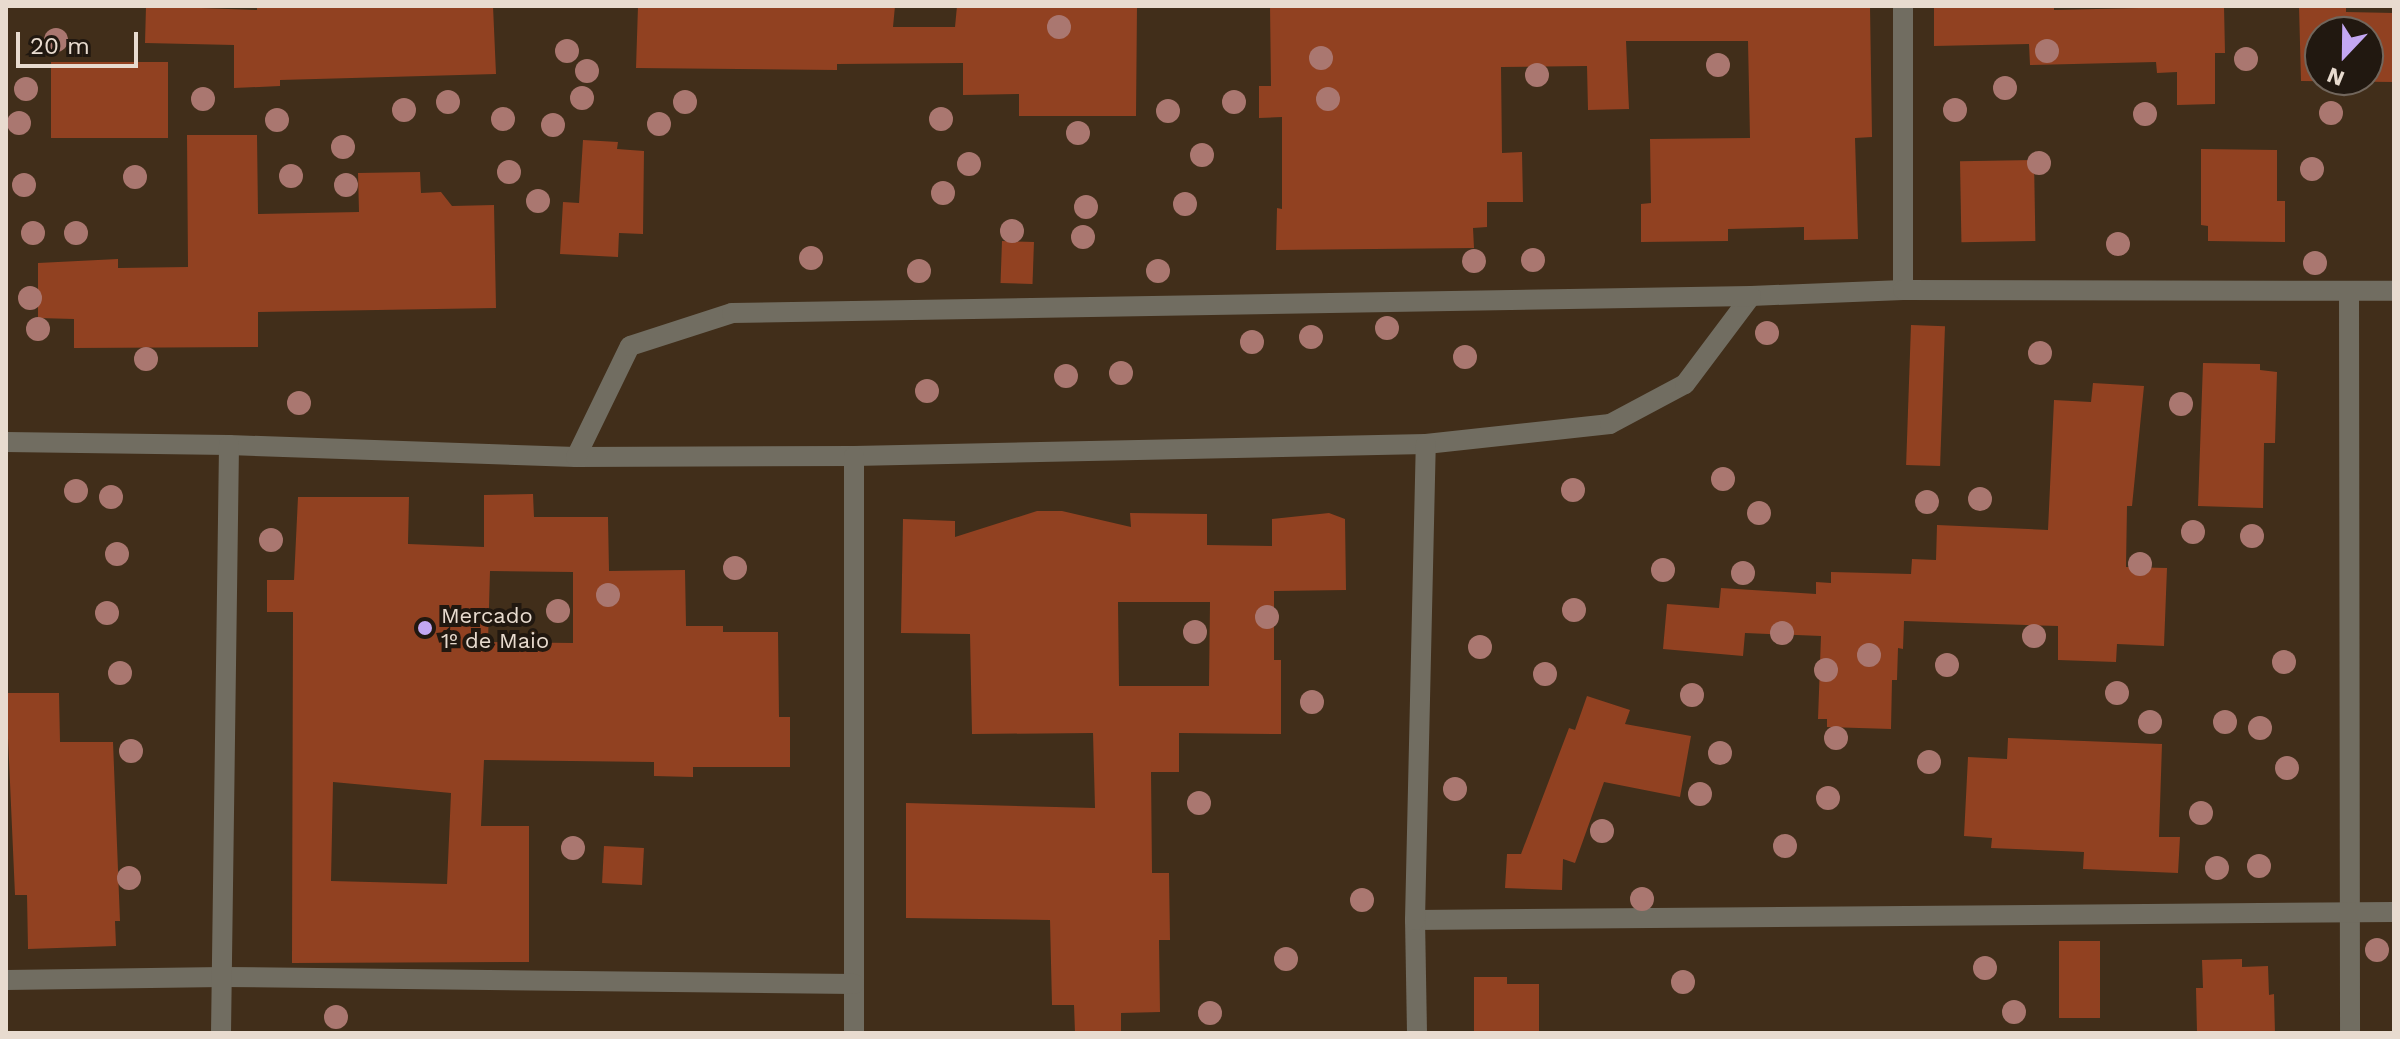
<!DOCTYPE html>
<meta charset="utf-8">
<style>
body{margin:0}
#map{position:relative;width:2400px;height:1039px;overflow:hidden;background:#412e1a;font-family:"Work Sans",sans-serif}
div>[style]{position:absolute}
.building>*{inset:0;background:#914121;transform-origin:0 0}
.minor>*{height:20px;margin:-10px;padding:0 10px;transform-origin:10px;border-radius:10px;background:#716d61}
.trees>*{width:24px;height:24px;margin:-12px;border-radius:50%;background:#aa7770}
.dots>*{width:22px;height:22px;translate:-50% -50%;box-sizing:border-box;border:4px solid #211810;border-radius:50%}
span{translate:-50% -50%;white-space:nowrap;text-align:center;line-height:1.15;-webkit-text-stroke:8px #211810;paint-order:stroke}
.poi-label{font-size:22px;color:#e8dbcf}
.left{translate:0 -50%;text-align:left}
.frame{position:absolute;inset:0;border:8px solid #e8dbcf;pointer-events:none}
.north{position:absolute;left:2304px;top:16px;width:80px;height:80px;box-sizing:border-box;background:#211810;border:2px solid #71665c;border-radius:50%;rotate:202deg;font-size:22px;font-weight:700;line-height:32px;text-align:center;color:#e8dbcf}
.north::after{content:'';display:block;margin:auto;width:28px;height:36px;background:#c3a7f2;clip-path:polygon(50% 0,100% 100%,50% 72%,0 100%)}
.scale{position:absolute;left:16px;top:32px;width:122px;height:36px;box-sizing:border-box;border:4px solid #e8dbcf;border-top:0;padding-left:10px;font-size:24px;line-height:28px;white-space:nowrap;color:#e8dbcf;-webkit-text-stroke:6px #211810;paint-order:stroke}
</style>
<div id="map">
<div class="building">
<i style="clip-path:polygon(146px 6px,257px 10px,257px 6px,493px 6px,496px 74px,280px 80px,280px 86px,234px 88px,234px 45px,145px 43px)"></i>
<i style="clip-path:polygon(638px 6px,895px 6px,893px 27px,955px 27px,957px 6px,1137px 6px,1136px 116px,1019px 116px,1019px 94px,963px 95px,963px 63px,837px 64px,837px 70px,636px 68px)"></i>
<i style="clip-path:polygon(1270px 6px,1870px 6px,1872px 137px,1855px 138px,1858px 239px,1804px 240px,1804px 227px,1728px 229px,1728px 241px,1641px 242px,1641px 204px,1651px 203px,1650px 139px,1750px 138px,1748px 41px,1626px 41px,1629px 109px,1588px 110px,1587px 66px,1501px 67px,1502px 153px,1522px 152px,1523px 202px,1487px 202px,1487px 227px,1473px 228px,1474px 248px,1276px 250px,1277px 208px,1282px 209px,1282px 117px,1259px 118px,1259px 86px,1271px 86px)"></i>
<i style="clip-path:polygon(2054px 6px,2054px 10px,2224px 6px,2225px 53px,2215px 53px,2215px 104px,2177px 105px,2177px 72px,2157px 73px,2156px 62px,2030px 65px,2029px 44px,1934px 46px,1934px 8px)"></i>
<i style="clip-path:polygon(evenodd,2299px 6px,2346px 6px,2346px 12px,2394px 13px,2394px 82px,2301px 81px,2299px 6px,2320px 32px,2368px 32px,2368px 80px,2320px 80px,2320px 32px)"></i>
<i style="left:168px;top:62px;width:76px;height:117px;rotate:90deg"></i>
<i style="clip-path:polygon(187px 135px,257px 135px,258px 214px,359px 212px,358px 173px,420px 172px,421px 193px,441px 192px,452px 206px,494px 205px,496px 308px,258px 312px,258px 347px,74px 348px,74px 319px,38px 318px,38px 263px,118px 259px,118px 268px,188px 267px)"></i>
<i style="clip-path:polygon(583px 140px,618px 142px,617px 149px,644px 151px,643px 234px,619px 233px,618px 257px,560px 254px,563px 202px,579px 203px)"></i>
<i style="clip-path:polygon(2201px 149px,2277px 150px,2277px 201px,2285px 201px,2285px 242px,2208px 241px,2208px 226px,2201px 225px)"></i>
<i style="left:2034px;top:160px;width:81px;height:74px;rotate:89deg"></i>
<i style="left:1002px;top:241px;width:32px;height:42px;rotate:2deg"></i>
<i style="left:1911px;top:325px;width:34px;height:140px;rotate:2deg"></i>
<i style="clip-path:polygon(2203px 363px,2260px 364px,2260px 370px,2277px 372px,2275px 443px,2264px 443px,2263px 508px,2198px 506px)"></i>
<i style="clip-path:polygon(2093px 383px,2144px 386px,2132px 506px,2127px 506px,2126px 567px,2167px 568px,2164px 646px,2117px 644px,2116px 662px,2058px 660px,2058px 626px,1904px 621px,1903px 649px,1898px 648px,1897px 680px,1892px 680px,1891px 729px,1827px 727px,1827px 719px,1818px 719px,1821px 636px,1745px 633px,1743px 656px,1663px 649px,1667px 604px,1719px 608px,1721px 588px,1816px 594px,1816px 582px,1831px 583px,1831px 572px,1911px 574px,1912px 559px,1936px 560px,1937px 525px,2048px 530px,2054px 400px,2091px 402px)"></i>
<i style="clip-path:polygon(evenodd,533px 494px,534px 517px,608px 517px,609px 571px,685px 570px,686px 626px,723px 626px,723px 632px,778px 632px,779px 717px,790px 717px,790px 767px,693px 767px,693px 777px,654px 776px,654px 762px,484px 760px,481px 826px,529px 826px,529px 962px,292px 963px,293px 612px,267px 612px,267px 580px,294px 580px,298px 497px,409px 497px,408px 544px,484px 547px,484px 495px,533px 494px,490px 571px,573px 572px,573px 643px,488px 642px,490px 571px,533px 494px,333px 782px,451px 793px,447px 884px,331px 881px,333px 782px)"></i>
<i style="clip-path:polygon(evenodd,1037px 511px,1062px 511px,1131px 527px,1130px 513px,1207px 514px,1207px 545px,1272px 546px,1272px 519px,1329px 513px,1345px 519px,1346px 590px,1274px 591px,1274px 660px,1281px 660px,1281px 734px,1179px 733px,1179px 772px,1151px 772px,1152px 873px,1169px 873px,1170px 940px,1159px 940px,1160px 1012px,1121px 1013px,1121px 1033px,1075px 1033px,1074px 1005px,1052px 1005px,1050px 920px,906px 918px,906px 803px,1095px 808px,1093px 733px,972px 734px,970px 634px,901px 633px,903px 519px,955px 521px,955px 537px,1037px 511px,1118px 602px,1210px 602px,1209px 686px,1119px 686px,1118px 602px)"></i>
<i style="clip-path:polygon(6px 693px,59px 693px,60px 742px,113px 742px,120px 921px,115px 921px,116px 946px,28px 949px,27px 895px,15px 895px)"></i>
<i style="clip-path:polygon(1587px 696px,1630px 710px,1625px 724px,1691px 736px,1680px 797px,1604px 782px,1575px 863px,1563px 859px,1562px 890px,1505px 888px,1507px 854px,1521px 854px,1569px 728px,1575px 730px)"></i>
<i style="clip-path:polygon(2008px 738px,2162px 744px,2159px 837px,2180px 837px,2178px 873px,2083px 869px,2084px 852px,1991px 848px,1992px 838px,1964px 836px,1968px 757px,2007px 759px)"></i>
<i style="left:604px;top:846px;width:40px;height:37px;rotate:3deg"></i>
<i style="left:2059px;top:941px;width:41px;height:77px"></i>
<i style="clip-path:polygon(2242px 959px,2242px 967px,2268px 966px,2269px 995px,2274px 994px,2275px 1033px,2197px 1033px,2196px 988px,2203px 988px,2202px 960px)"></i>
<i style="clip-path:polygon(1474px 977px,1507px 977px,1507px 984px,1539px 984px,1539px 1033px,1474px 1033px)"></i>
</div>
<div class="minor">
<i style="left:1903px;top:290px;width:284px;rotate:-90deg"></i>
<i style="left:2349px;top:291px;width:742px;rotate:89.92deg"></i>
<i style="left:6px;top:442px;width:223px;rotate:0.8deg"></i>
<i style="left:229px;top:445px;width:347px;rotate:2deg"></i>
<i style="left:576px;top:457px;width:278px;rotate:-0.2deg"></i>
<i style="left:854px;top:456px;width:572px;rotate:-1.2deg"></i>
<i style="left:1426px;top:444px;width:185px;rotate:-6.2deg"></i>
<i style="left:1610px;top:424px;width:85px;rotate:-28.1deg"></i>
<i style="left:1685px;top:384px;width:110px;rotate:-53.1deg"></i>
<i style="left:1751px;top:296px;width:152px;rotate:-2.3deg"></i>
<i style="left:1903px;top:290px;width:491px;rotate:0.1deg"></i>
<i style="left:854px;top:456px;width:577px;rotate:90deg"></i>
<i style="left:576px;top:457px;width:123px;rotate:-64.1deg"></i>
<i style="left:630px;top:346px;width:107px;rotate:-17.9deg"></i>
<i style="left:732px;top:313px;width:1019px;rotate:-0.96deg"></i>
<i style="left:1415px;top:920px;width:979px;rotate:-0.47deg"></i>
<i style="left:6px;top:980px;width:217px;rotate:-0.8deg"></i>
<i style="left:223px;top:977px;width:631px;rotate:0.64deg"></i>
<i style="left:221px;top:1033px;width:588px;rotate:-89.22deg"></i>
<i style="left:1417px;top:1033px;width:113px;rotate:-91deg"></i>
<i style="left:1415px;top:920px;width:476px;rotate:-88.7deg"></i>
</div>
<div class="trees">
<i style="left:1059px;top:27px"></i>
<i style="left:56px;top:40px"></i>
<i style="left:567px;top:51px"></i>
<i style="left:2047px;top:51px"></i>
<i style="left:1321px;top:58px"></i>
<i style="left:2246px;top:59px"></i>
<i style="left:1718px;top:65px"></i>
<i style="left:587px;top:71px"></i>
<i style="left:1537px;top:75px"></i>
<i style="left:2005px;top:88px"></i>
<i style="left:26px;top:89px"></i>
<i style="left:582px;top:98px"></i>
<i style="left:203px;top:99px"></i>
<i style="left:1328px;top:99px"></i>
<i style="left:448px;top:102px"></i>
<i style="left:685px;top:102px"></i>
<i style="left:1234px;top:102px"></i>
<i style="left:404px;top:110px"></i>
<i style="left:1955px;top:110px"></i>
<i style="left:1168px;top:111px"></i>
<i style="left:2331px;top:113px"></i>
<i style="left:2145px;top:114px"></i>
<i style="left:503px;top:119px"></i>
<i style="left:941px;top:119px"></i>
<i style="left:277px;top:120px"></i>
<i style="left:19px;top:123px"></i>
<i style="left:659px;top:124px"></i>
<i style="left:553px;top:125px"></i>
<i style="left:1078px;top:133px"></i>
<i style="left:343px;top:147px"></i>
<i style="left:1202px;top:155px"></i>
<i style="left:2039px;top:163px"></i>
<i style="left:969px;top:164px"></i>
<i style="left:2312px;top:169px"></i>
<i style="left:509px;top:172px"></i>
<i style="left:291px;top:176px"></i>
<i style="left:135px;top:177px"></i>
<i style="left:24px;top:185px"></i>
<i style="left:346px;top:185px"></i>
<i style="left:943px;top:193px"></i>
<i style="left:538px;top:201px"></i>
<i style="left:1185px;top:204px"></i>
<i style="left:1086px;top:207px"></i>
<i style="left:1012px;top:231px"></i>
<i style="left:33px;top:233px"></i>
<i style="left:76px;top:233px"></i>
<i style="left:1083px;top:237px"></i>
<i style="left:2118px;top:244px"></i>
<i style="left:811px;top:258px"></i>
<i style="left:1533px;top:260px"></i>
<i style="left:1474px;top:261px"></i>
<i style="left:2315px;top:263px"></i>
<i style="left:919px;top:271px"></i>
<i style="left:1158px;top:271px"></i>
<i style="left:30px;top:298px"></i>
<i style="left:1387px;top:328px"></i>
<i style="left:38px;top:329px"></i>
<i style="left:1767px;top:333px"></i>
<i style="left:1311px;top:337px"></i>
<i style="left:1252px;top:342px"></i>
<i style="left:2040px;top:353px"></i>
<i style="left:1465px;top:357px"></i>
<i style="left:146px;top:359px"></i>
<i style="left:1121px;top:373px"></i>
<i style="left:1066px;top:376px"></i>
<i style="left:927px;top:391px"></i>
<i style="left:299px;top:403px"></i>
<i style="left:2181px;top:404px"></i>
<i style="left:1723px;top:479px"></i>
<i style="left:1573px;top:490px"></i>
<i style="left:76px;top:491px"></i>
<i style="left:111px;top:497px"></i>
<i style="left:1980px;top:499px"></i>
<i style="left:1927px;top:502px"></i>
<i style="left:1759px;top:513px"></i>
<i style="left:2193px;top:532px"></i>
<i style="left:2252px;top:536px"></i>
<i style="left:271px;top:540px"></i>
<i style="left:117px;top:554px"></i>
<i style="left:2140px;top:564px"></i>
<i style="left:735px;top:568px"></i>
<i style="left:1663px;top:570px"></i>
<i style="left:1743px;top:573px"></i>
<i style="left:608px;top:595px"></i>
<i style="left:1574px;top:610px"></i>
<i style="left:558px;top:611px"></i>
<i style="left:107px;top:613px"></i>
<i style="left:1267px;top:617px"></i>
<i style="left:1195px;top:632px"></i>
<i style="left:1782px;top:633px"></i>
<i style="left:2034px;top:636px"></i>
<i style="left:1480px;top:647px"></i>
<i style="left:1869px;top:655px"></i>
<i style="left:2284px;top:662px"></i>
<i style="left:1947px;top:665px"></i>
<i style="left:1826px;top:670px"></i>
<i style="left:120px;top:673px"></i>
<i style="left:1545px;top:674px"></i>
<i style="left:2117px;top:693px"></i>
<i style="left:1692px;top:695px"></i>
<i style="left:1312px;top:702px"></i>
<i style="left:2150px;top:722px"></i>
<i style="left:2225px;top:722px"></i>
<i style="left:2260px;top:728px"></i>
<i style="left:1836px;top:738px"></i>
<i style="left:131px;top:751px"></i>
<i style="left:1720px;top:753px"></i>
<i style="left:1929px;top:762px"></i>
<i style="left:2287px;top:768px"></i>
<i style="left:1455px;top:789px"></i>
<i style="left:1700px;top:794px"></i>
<i style="left:1828px;top:798px"></i>
<i style="left:1199px;top:803px"></i>
<i style="left:2201px;top:813px"></i>
<i style="left:1602px;top:831px"></i>
<i style="left:1785px;top:846px"></i>
<i style="left:573px;top:848px"></i>
<i style="left:2259px;top:866px"></i>
<i style="left:2217px;top:868px"></i>
<i style="left:129px;top:878px"></i>
<i style="left:1642px;top:899px"></i>
<i style="left:1362px;top:900px"></i>
<i style="left:2377px;top:950px"></i>
<i style="left:1286px;top:959px"></i>
<i style="left:1985px;top:968px"></i>
<i style="left:1683px;top:982px"></i>
<i style="left:2014px;top:1012px"></i>
<i style="left:1210px;top:1013px"></i>
<i style="left:336px;top:1017px"></i>
</div>
<div class="dots">
<i style="left:425px;top:628px;background:#c3a7f2"></i>
</div>
<div class="poi-label">
<span class="left" style="left:441px;top:628px">Mercado<br>1º de Maio</span>
</div>
<div class="frame"></div>
<div class="north">N</div>
<div class="scale">20 m</div>
</div>
